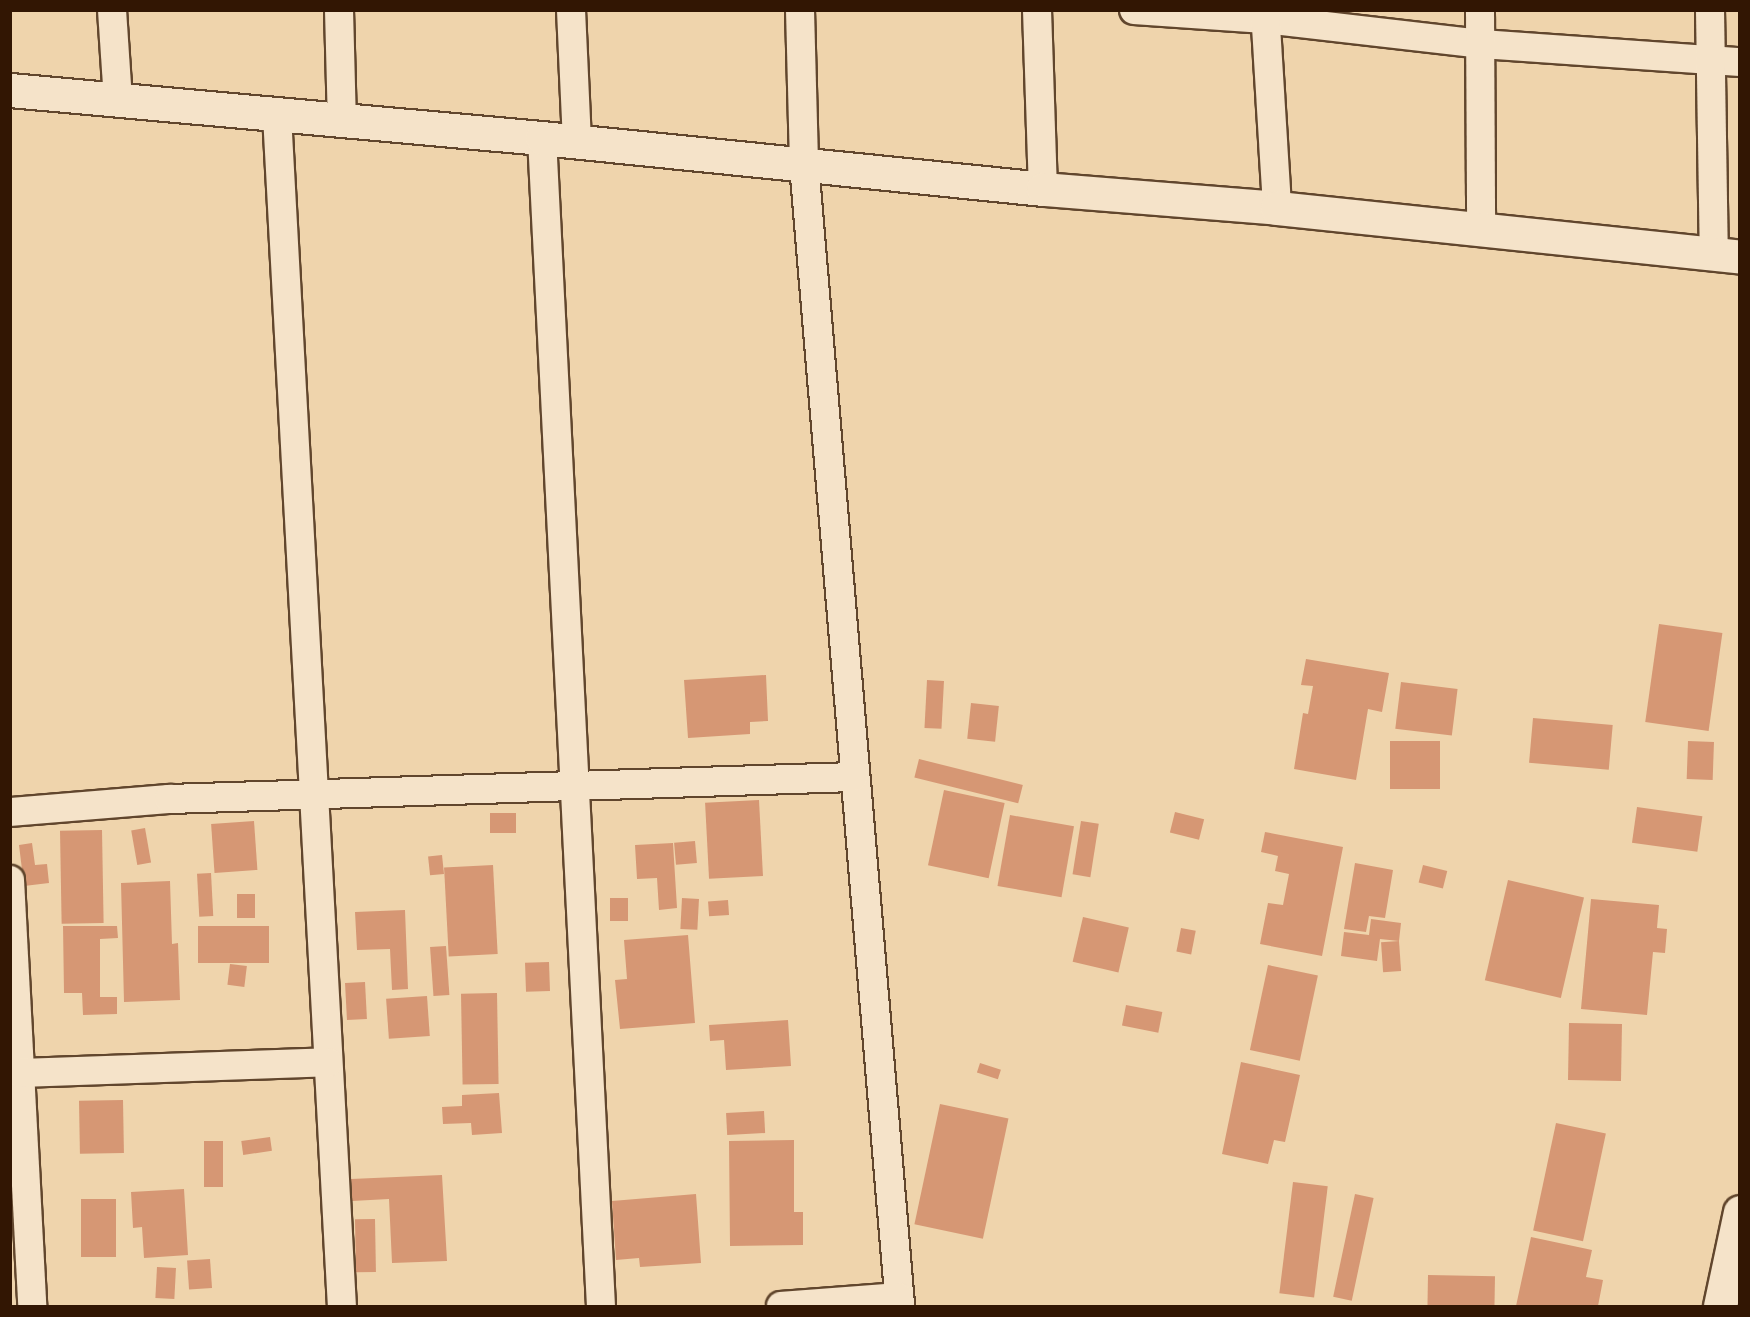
<!DOCTYPE html>
<style>
body{margin:0}
#map{position:relative;width:1750px;height:1317px;overflow:hidden;background:#efd4ac;font-family:Cardo,serif}
div>[style]{position:absolute}
.building>*{inset:0;background:#d69774;transform-origin:0 0}
.roads{filter:drop-shadow(2px 0 #61462d) drop-shadow(-2px 0 #61462d) drop-shadow(0 2px #61462d) drop-shadow(0 -2px #61462d)}
.minor>*{height:28px;margin:-14px;padding:0 14px;transform-origin:14px;border-radius:14px;background:#f5e3c9}
.tertiary>*{height:33px;margin:-16.5px;padding:0 16.5px;transform-origin:16.5px;border-radius:16.5px;background:#f5e3c9}
span{translate:-50% -50%;white-space:nowrap;text-align:center;line-height:1.15;-webkit-text-stroke:5px #f5e3c9;paint-order:stroke}
.frame{position:absolute;inset:0;border:12px solid #321603;pointer-events:none}
</style>
<div id="map">
<div class="building">
<i style="left:1659px;top:624px;width:64px;height:99px;rotate:8deg"></i>
<i style="clip-path:polygon(1306px 659px,1389px 673px,1382px 712px,1368px 709px,1356px 780px,1294px 769px,1303px 713px,1308px 714px,1313px 686px,1301px 685px)"></i>
<i style="clip-path:polygon(766px 675px,768px 721px,750px 722px,750px 734px,688px 738px,684px 680px)"></i>
<i style="left:927px;top:680px;width:17px;height:48px;rotate:3deg"></i>
<i style="left:1401px;top:682px;width:57px;height:47px;rotate:7deg"></i>
<i style="left:971px;top:703px;width:28px;height:36px;rotate:6deg"></i>
<i style="left:1533px;top:718px;width:80px;height:45px;rotate:5deg"></i>
<i style="left:1390px;top:741px;width:50px;height:48px"></i>
<i style="left:1688px;top:741px;width:26px;height:38px;rotate:2deg"></i>
<i style="left:919px;top:759px;width:107px;height:19px;rotate:14deg"></i>
<i style="left:944px;top:790px;width:62px;height:77px;rotate:12deg"></i>
<i style="left:759px;top:800px;width:76px;height:54px;rotate:87deg"></i>
<i style="left:1637px;top:807px;width:66px;height:36px;rotate:8deg"></i>
<i style="left:1175px;top:812px;width:30px;height:21px;rotate:14deg"></i>
<i style="left:490px;top:813px;width:26px;height:20px"></i>
<i style="left:1010px;top:815px;width:65px;height:72px;rotate:10deg"></i>
<i style="left:254px;top:821px;width:49px;height:43px;rotate:86deg"></i>
<i style="left:1081px;top:821px;width:18px;height:54px;rotate:9deg"></i>
<i style="left:145px;top:828px;width:35px;height:14px;rotate:80deg"></i>
<i style="left:102px;top:830px;width:93px;height:42px;rotate:89deg"></i>
<i style="clip-path:polygon(1265px 832px,1343px 847px,1322px 956px,1260px 944px,1268px 903px,1283px 905px,1289px 874px,1275px 871px,1278px 856px,1261px 852px)"></i>
<i style="left:695px;top:841px;width:22px;height:21px;rotate:85deg"></i>
<i style="clip-path:polygon(32px 843px,35px 865px,47px 864px,49px 883px,24px 886px,19px 845px)"></i>
<i style="clip-path:polygon(673px 843px,677px 908px,659px 910px,657px 878px,637px 879px,635px 845px)"></i>
<i style="left:442px;top:855px;width:19px;height:14px;rotate:84deg"></i>
<i style="clip-path:polygon(1355px 863px,1393px 870px,1385px 918px,1369px 916px,1366px 932px,1344px 929px)"></i>
<i style="left:493px;top:865px;width:89px;height:49px;rotate:87deg"></i>
<i style="left:1423px;top:865px;width:25px;height:18px;rotate:14deg"></i>
<i style="left:211px;top:873px;width:43px;height:14px;rotate:87deg"></i>
<i style="left:1508px;top:880px;width:78px;height:103px;rotate:13deg"></i>
<i style="clip-path:polygon(170px 881px,172px 944px,178px 943px,180px 1000px,124px 1002px,121px 883px)"></i>
<i style="left:237px;top:894px;width:18px;height:24px"></i>
<i style="left:610px;top:898px;width:18px;height:23px"></i>
<i style="left:682px;top:898px;width:17px;height:31px;rotate:3deg"></i>
<i style="clip-path:polygon(1591px 899px,1659px 905px,1657px 928px,1667px 929px,1665px 953px,1653px 952px,1647px 1015px,1581px 1009px)"></i>
<i style="left:728px;top:900px;width:15px;height:20px;rotate:86deg"></i>
<i style="clip-path:polygon(405px 910px,408px 989px,392px 990px,390px 949px,357px 950px,355px 912px)"></i>
<i style="left:1083px;top:917px;width:47px;height:46px;rotate:13deg"></i>
<i style="clip-path:polygon(1371px 919px,1401px 923px,1399px 941px,1380px 939px,1377px 961px,1341px 956px,1344px 932px,1369px 935px)"></i>
<i style="clip-path:polygon(63px 926px,117px 926px,118px 938px,100px 939px,100px 997px,117px 997px,117px 1014px,83px 1015px,82px 993px,64px 993px)"></i>
<i style="left:198px;top:926px;width:71px;height:37px"></i>
<i style="left:1181px;top:928px;width:15px;height:24px;rotate:11deg"></i>
<i style="clip-path:polygon(688px 935px,695px 1023px,620px 1029px,615px 980px,627px 979px,624px 940px)"></i>
<i style="left:1399px;top:941px;width:30px;height:18px;rotate:86deg"></i>
<i style="left:446px;top:946px;width:49px;height:16px;rotate:86deg"></i>
<i style="left:549px;top:962px;width:29px;height:24px;rotate:88deg"></i>
<i style="left:230px;top:964px;width:17px;height:21px;rotate:7deg"></i>
<i style="left:1268px;top:965px;width:51px;height:87px;rotate:12deg"></i>
<i style="left:365px;top:982px;width:37px;height:20px;rotate:87deg"></i>
<i style="left:497px;top:993px;width:91px;height:36px;rotate:89deg"></i>
<i style="left:427px;top:996px;width:40px;height:41px;rotate:86deg"></i>
<i style="left:1126px;top:1005px;width:37px;height:21px;rotate:11deg"></i>
<i style="clip-path:polygon(788px 1020px,791px 1066px,726px 1070px,724px 1040px,710px 1041px,709px 1025px)"></i>
<i style="left:1569px;top:1023px;width:53px;height:57px;rotate:1deg"></i>
<i style="clip-path:polygon(1241px 1062px,1300px 1075px,1285px 1142px,1274px 1140px,1268px 1164px,1222px 1154px)"></i>
<i style="left:980px;top:1063px;width:22px;height:10px;rotate:18deg"></i>
<i style="clip-path:polygon(499px 1093px,502px 1133px,472px 1135px,471px 1123px,443px 1124px,442px 1107px,462px 1106px,462px 1095px)"></i>
<i style="left:123px;top:1100px;width:53px;height:44px;rotate:89deg"></i>
<i style="left:940px;top:1104px;width:70px;height:123px;rotate:12deg"></i>
<i style="left:764px;top:1111px;width:22px;height:38px;rotate:87deg"></i>
<i style="left:1556px;top:1123px;width:51px;height:110px;rotate:12deg"></i>
<i style="left:270px;top:1137px;width:14px;height:29px;rotate:82deg"></i>
<i style="clip-path:polygon(794px 1140px,794px 1212px,803px 1212px,803px 1245px,730px 1246px,729px 1141px)"></i>
<i style="left:204px;top:1141px;width:19px;height:46px"></i>
<i style="clip-path:polygon(442px 1175px,447px 1261px,392px 1263px,389px 1199px,352px 1201px,351px 1179px)"></i>
<i style="left:1293px;top:1182px;width:35px;height:112px;rotate:7deg"></i>
<i style="clip-path:polygon(184px 1189px,188px 1255px,144px 1258px,142px 1227px,133px 1228px,131px 1192px)"></i>
<i style="clip-path:polygon(696px 1194px,701px 1263px,640px 1267px,639px 1258px,616px 1260px,612px 1201px)"></i>
<i style="left:1355px;top:1194px;width:19px;height:105px;rotate:12deg"></i>
<i style="left:81px;top:1199px;width:35px;height:58px"></i>
<i style="left:375px;top:1219px;width:53px;height:20px;rotate:89deg"></i>
<i style="clip-path:polygon(1531px 1237px,1592px 1250px,1586px 1277px,1603px 1280px,1598px 1306px,1516px 1306px)"></i>
<i style="left:210px;top:1259px;width:29px;height:23px;rotate:86deg"></i>
<i style="left:157px;top:1267px;width:19px;height:31px;rotate:3deg"></i>
<i style="left:1428px;top:1275px;width:67px;height:31px;rotate:1deg"></i>
</div>
<div class="roads">
<div class="minor">
<i style="left:112px;top:10px;width:90px;rotate:86.2deg"></i>
<i style="left:339px;top:10px;width:111px;rotate:88.5deg"></i>
<i style="left:571px;top:10px;width:132px;rotate:87.4deg"></i>
<i style="left:800px;top:10px;width:154px;rotate:88.5deg"></i>
<i style="left:804px;top:164px;width:1146px;rotate:85.19deg"></i>
<i style="left:1037px;top:10px;width:179px;rotate:88.1deg"></i>
<i style="left:1134px;top:10px;width:131px;rotate:3.9deg"></i>
<i style="left:1265px;top:19px;width:217px;rotate:6.6deg"></i>
<i style="left:1481px;top:44px;width:260px;rotate:4deg"></i>
<i style="left:1265px;top:10px;width:198px;rotate:86.5deg"></i>
<i style="left:1480px;top:10px;width:218px;rotate:89.7deg"></i>
<i style="left:1710px;top:10px;width:244px;rotate:89.1deg"></i>
<i style="left:277px;top:115px;width:1193px;rotate:86.88deg"></i>
<i style="left:542px;top:138px;width:1169px;rotate:87.11deg"></i>
<i style="left:10px;top:812px;width:160px;rotate:-4.7deg"></i>
<i style="left:169px;top:799px;width:685px;rotate:-1.84deg"></i>
<i style="left:10px;top:880px;width:427px;rotate:87deg"></i>
<i style="left:20px;top:1073px;width:308px;rotate:-2deg"></i>
<i style="left:781px;top:1306px;width:118px;rotate:-4.4deg"></i>
</div>
<div class="tertiary">
<i style="left:10px;top:90px;width:534px;rotate:5.16deg"></i>
<i style="left:542px;top:138px;width:504px;rotate:5.81deg"></i>
<i style="left:1043px;top:189px;width:235px;rotate:4.6deg"></i>
<i style="left:1277px;top:208px;width:466px;rotate:6deg"></i>
<i style="left:1720px;top:1306px;width:96px;rotate:-78deg"></i>
</div>
</div>
<div class="frame"></div>
</div>
